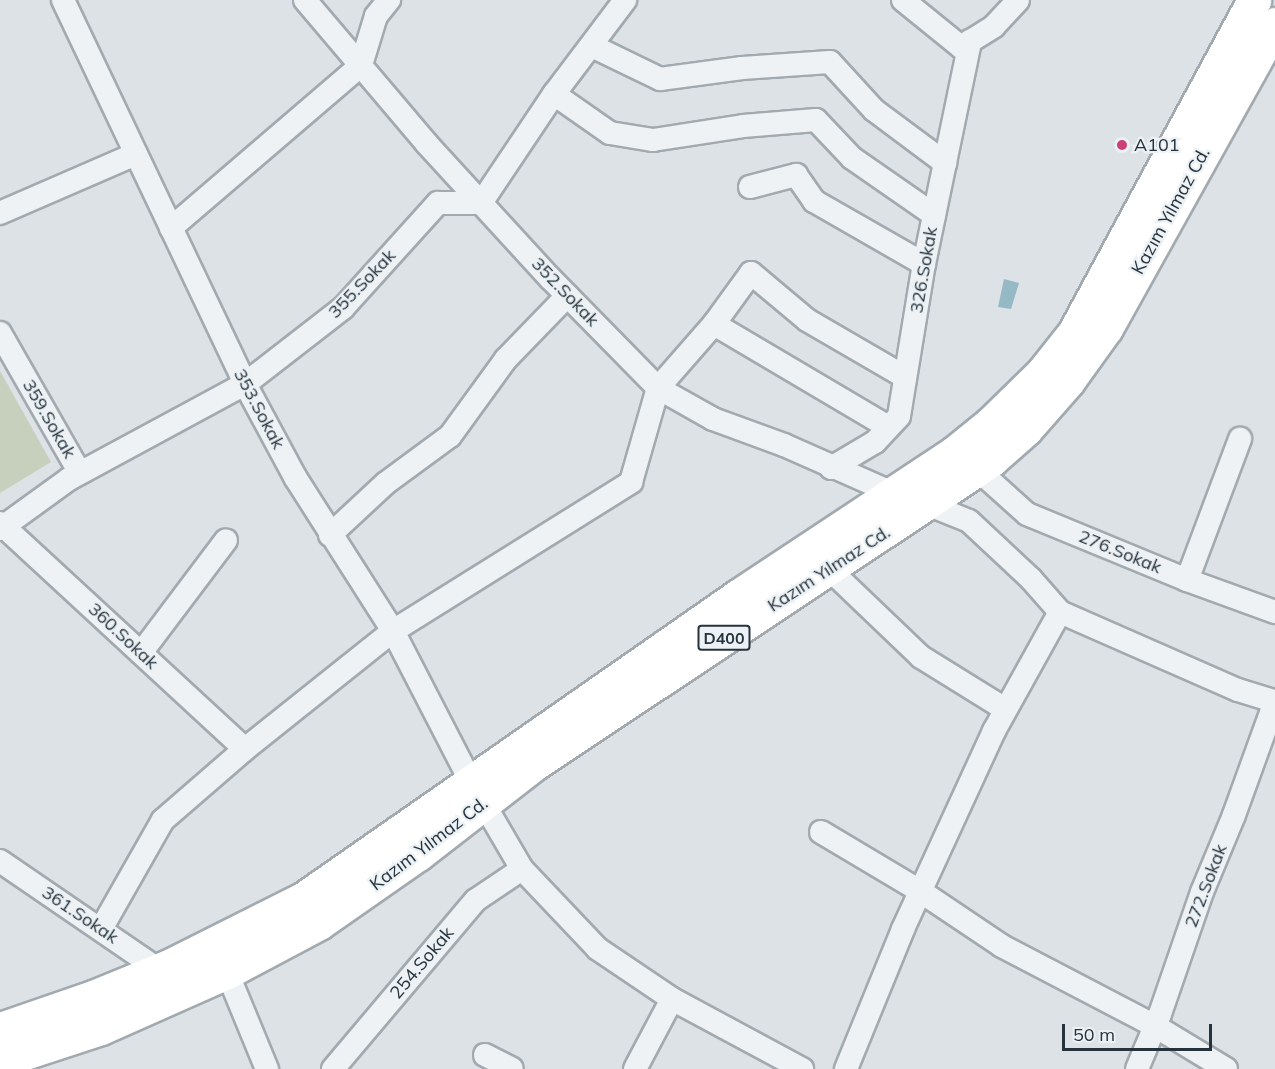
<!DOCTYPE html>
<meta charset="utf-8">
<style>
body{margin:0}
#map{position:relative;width:1275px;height:1069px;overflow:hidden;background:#dce2e6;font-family:Mulish,sans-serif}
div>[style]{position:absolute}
.green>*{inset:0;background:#c6d0bd}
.water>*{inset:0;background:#96b9c6}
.roads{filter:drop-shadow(2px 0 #a2aab0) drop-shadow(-2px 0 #a2aab0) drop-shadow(0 2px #a2aab0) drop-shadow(0 -2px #a2aab0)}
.street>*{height:22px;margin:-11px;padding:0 11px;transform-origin:11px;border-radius:11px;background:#eef2f4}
.highway>*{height:33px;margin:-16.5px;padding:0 16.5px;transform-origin:16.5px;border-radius:16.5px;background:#fff}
.dots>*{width:16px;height:16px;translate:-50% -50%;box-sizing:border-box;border:3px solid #ebf1f4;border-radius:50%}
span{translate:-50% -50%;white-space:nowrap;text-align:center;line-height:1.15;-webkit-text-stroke:4.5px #ebf1f4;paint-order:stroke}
.shield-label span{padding:2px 4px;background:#ebf1f4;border:2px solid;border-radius:4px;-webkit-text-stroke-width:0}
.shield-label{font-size:16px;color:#26333c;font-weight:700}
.poi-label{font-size:18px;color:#26333c}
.left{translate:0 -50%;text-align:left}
.street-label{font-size:18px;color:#26333c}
.scale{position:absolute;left:1062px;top:1024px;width:150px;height:27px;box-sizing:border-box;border:3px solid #26333c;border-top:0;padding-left:8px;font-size:18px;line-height:21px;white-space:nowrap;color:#26333c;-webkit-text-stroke:4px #ebf1f4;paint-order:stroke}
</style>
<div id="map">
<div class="green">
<i style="clip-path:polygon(0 371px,51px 462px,0 493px)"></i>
</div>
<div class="water">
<i style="clip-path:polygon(1004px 279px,1019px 283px,1011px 309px,998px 307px)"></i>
</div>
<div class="roads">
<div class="street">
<i style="left:63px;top:0;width:425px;rotate:64.6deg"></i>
<i style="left:245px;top:384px;width:106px;rotate:61.7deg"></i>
<i style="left:295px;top:477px;width:183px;rotate:57.5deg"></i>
<i style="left:393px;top:631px;width:168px;rotate:62.7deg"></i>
<i style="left:470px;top:780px;width:103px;rotate:59.7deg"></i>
<i style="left:522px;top:869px;width:110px;rotate:46.5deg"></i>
<i style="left:598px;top:949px;width:89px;rotate:34deg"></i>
<i style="left:672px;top:999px;width:148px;rotate:28.3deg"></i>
<i style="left:305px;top:0;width:189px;rotate:49.7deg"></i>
<i style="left:427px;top:144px;width:182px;rotate:47.5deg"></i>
<i style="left:550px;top:278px;width:154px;rotate:45.5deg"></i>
<i style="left:658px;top:388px;width:63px;rotate:29.4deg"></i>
<i style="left:713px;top:419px;width:76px;rotate:20.1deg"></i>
<i style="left:784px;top:445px;width:119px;rotate:23.8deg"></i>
<i style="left:903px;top:0;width:75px;rotate:39deg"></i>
<i style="left:961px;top:47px;width:39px;rotate:-32deg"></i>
<i style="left:994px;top:26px;width:35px;rotate:-47deg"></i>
<i style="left:592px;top:46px;width:76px;rotate:25.9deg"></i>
<i style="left:660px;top:79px;width:83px;rotate:-7.6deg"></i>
<i style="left:742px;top:68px;width:88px;rotate:-3.9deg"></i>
<i style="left:830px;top:62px;width:65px;rotate:47.5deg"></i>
<i style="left:874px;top:110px;width:89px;rotate:36.7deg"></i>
<i style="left:554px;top:94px;width:68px;rotate:34.9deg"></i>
<i style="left:610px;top:133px;width:44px;rotate:9.2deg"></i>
<i style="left:653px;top:140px;width:91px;rotate:-8.8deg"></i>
<i style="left:743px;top:126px;width:73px;rotate:-4.7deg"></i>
<i style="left:816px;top:120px;width:52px;rotate:46.5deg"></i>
<i style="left:852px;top:158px;width:100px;rotate:34.8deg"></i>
<i style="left:750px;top:187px;width:48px;rotate:-14.6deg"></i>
<i style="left:796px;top:175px;width:32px;rotate:55deg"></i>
<i style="left:814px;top:201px;width:127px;rotate:29.8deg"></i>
<i style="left:0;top:213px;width:148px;rotate:-23.5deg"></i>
<i style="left:171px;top:228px;width:250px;rotate:-40.6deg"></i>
<i style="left:361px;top:65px;width:51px;rotate:-73deg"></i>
<i style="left:376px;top:16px;width:21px;rotate:-51deg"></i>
<i style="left:714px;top:324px;width:63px;rotate:-54deg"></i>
<i style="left:751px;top:273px;width:73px;rotate:40deg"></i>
<i style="left:807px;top:320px;width:113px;rotate:30.2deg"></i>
<i style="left:0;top:333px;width:161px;rotate:60.3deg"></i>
<i style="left:831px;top:468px;width:51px;rotate:-30.6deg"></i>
<i style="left:875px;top:442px;width:35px;rotate:-47deg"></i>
<i style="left:899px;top:416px;width:154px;rotate:-80.7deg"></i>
<i style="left:924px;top:264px;width:228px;rotate:-78.3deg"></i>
<i style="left:977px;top:469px;width:67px;rotate:42deg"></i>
<i style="left:1027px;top:514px;width:173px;rotate:22.4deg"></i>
<i style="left:1187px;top:580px;width:94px;rotate:20deg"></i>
<i style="left:927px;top:504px;width:45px;rotate:22deg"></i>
<i style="left:969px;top:521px;width:85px;rotate:43.1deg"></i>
<i style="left:1031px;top:579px;width:44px;rotate:48.7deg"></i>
<i style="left:1060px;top:612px;width:194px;rotate:23.7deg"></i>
<i style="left:1238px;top:690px;width:39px;rotate:17deg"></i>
<i style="left:0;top:523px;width:333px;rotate:42.7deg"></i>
<i style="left:0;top:529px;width:85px;rotate:-35.9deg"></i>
<i style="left:69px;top:479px;width:200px;rotate:-28.4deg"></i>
<i style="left:245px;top:384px;width:124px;rotate:-37.8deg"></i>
<i style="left:343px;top:308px;width:142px;rotate:-47.9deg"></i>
<i style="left:438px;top:203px;width:43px"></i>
<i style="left:481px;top:203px;width:131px;rotate:-56.2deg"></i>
<i style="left:554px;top:94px;width:118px;rotate:-52.9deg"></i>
<i style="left:330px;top:535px;width:76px;rotate:-42.9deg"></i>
<i style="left:386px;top:483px;width:79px;rotate:-36.3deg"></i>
<i style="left:450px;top:436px;width:95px;rotate:-54deg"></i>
<i style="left:506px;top:359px;width:88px;rotate:-45.9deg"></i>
<i style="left:829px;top:569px;width:127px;rotate:43.7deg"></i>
<i style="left:921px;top:657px;width:99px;rotate:31.8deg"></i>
<i style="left:1187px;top:580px;width:151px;rotate:-69.4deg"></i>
<i style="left:141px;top:653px;width:141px;rotate:-53deg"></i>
<i style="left:821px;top:832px;width:115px;rotate:30.8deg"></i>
<i style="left:920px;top:891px;width:99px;rotate:33.9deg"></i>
<i style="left:1002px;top:946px;width:173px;rotate:27.6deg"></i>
<i style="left:1155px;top:1026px;width:83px;rotate:31.2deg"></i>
<i style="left:0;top:861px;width:193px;rotate:34.4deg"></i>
<i style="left:101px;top:929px;width:125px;rotate:-60.4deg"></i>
<i style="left:163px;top:820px;width:108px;rotate:-40.9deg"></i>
<i style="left:245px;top:749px;width:189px;rotate:-38.6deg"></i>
<i style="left:393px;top:631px;width:281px;rotate:-32deg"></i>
<i style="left:631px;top:482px;width:98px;rotate:-74deg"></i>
<i style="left:658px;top:388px;width:85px;rotate:-48.8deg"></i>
<i style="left:714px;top:324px;width:202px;rotate:30.6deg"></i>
<i style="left:227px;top:972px;width:105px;rotate:67.6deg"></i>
<i style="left:485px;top:1055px;width:30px;rotate:27deg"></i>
<i style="left:333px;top:1069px;width:221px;rotate:-49.8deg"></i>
<i style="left:476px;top:900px;width:55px;rotate:-34deg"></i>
<i style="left:635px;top:1069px;width:79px;rotate:-62.1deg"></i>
<i style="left:846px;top:1069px;width:151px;rotate:-67.8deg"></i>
<i style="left:903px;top:929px;width:218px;rotate:-65.3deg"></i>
<i style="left:994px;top:731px;width:136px;rotate:-61deg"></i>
<i style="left:1137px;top:1069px;width:60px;rotate:-67.3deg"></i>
<i style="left:1160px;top:1014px;width:129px;rotate:-71deg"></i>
<i style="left:1202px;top:892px;width:83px;rotate:-67.4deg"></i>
<i style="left:1234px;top:815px;width:120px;rotate:-70.1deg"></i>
</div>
<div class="highway">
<i style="left:0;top:1029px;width:98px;rotate:-19deg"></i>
<i style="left:93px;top:997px;width:82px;rotate:-22.2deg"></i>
<i style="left:169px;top:966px;width:150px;rotate:-26.6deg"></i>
<i style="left:303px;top:899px;width:530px;rotate:-34.86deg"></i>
<i style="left:738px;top:596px;width:259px;rotate:-33.5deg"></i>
<i style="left:954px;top:453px;width:48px;rotate:-39deg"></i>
<i style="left:991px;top:423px;width:73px;rotate:-44.4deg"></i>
<i style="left:1043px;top:372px;width:50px;rotate:-51.5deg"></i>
<i style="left:1074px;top:333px;width:379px;rotate:-61.6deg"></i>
<i style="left:0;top:1061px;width:106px;rotate:-18.1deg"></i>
<i style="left:101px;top:1028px;width:138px;rotate:-24deg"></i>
<i style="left:227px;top:972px;width:104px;rotate:-28deg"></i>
<i style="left:319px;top:923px;width:121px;rotate:-34.9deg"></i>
<i style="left:418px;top:854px;width:147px;rotate:-37.8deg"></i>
<i style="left:534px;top:764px;width:549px;rotate:-33.63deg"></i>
<i style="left:991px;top:460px;width:47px;rotate:-41.5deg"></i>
<i style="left:1026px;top:429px;width:64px;rotate:-48.8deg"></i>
<i style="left:1068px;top:381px;width:65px;rotate:-54.4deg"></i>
<i style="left:1106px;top:328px;width:348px;rotate:-60.9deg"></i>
</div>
</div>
<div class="dots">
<i style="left:1122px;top:145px;background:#cc4076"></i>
</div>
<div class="shield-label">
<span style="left:724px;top:638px">D400</span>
</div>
<div class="poi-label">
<span class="left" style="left:1134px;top:145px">A101</span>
</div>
<div class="street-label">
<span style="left:1171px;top:211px;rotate:-61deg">Kazım Yılmaz Cd.</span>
<span style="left:924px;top:270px;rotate:-80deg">326.Sokak</span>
<span style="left:362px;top:284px;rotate:-46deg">355.Sokak</span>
<span style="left:565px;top:292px;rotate:46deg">352.Sokak</span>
<span style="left:259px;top:409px;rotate:62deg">353.Sokak</span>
<span style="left:49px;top:419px;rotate:60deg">359.Sokak</span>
<span style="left:1120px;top:552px;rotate:22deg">276.Sokak</span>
<span style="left:829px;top:569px;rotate:-33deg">Kazım Yılmaz Cd.</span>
<span style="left:123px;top:636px;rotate:43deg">360.Sokak</span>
<span style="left:429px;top:844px;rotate:-37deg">Kazım Yılmaz Cd.</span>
<span style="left:1206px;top:886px;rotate:-69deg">272.Sokak</span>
<span style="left:80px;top:915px;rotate:34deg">361.Sokak</span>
<span style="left:422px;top:963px;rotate:-50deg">254.Sokak</span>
</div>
<div class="scale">50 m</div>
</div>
